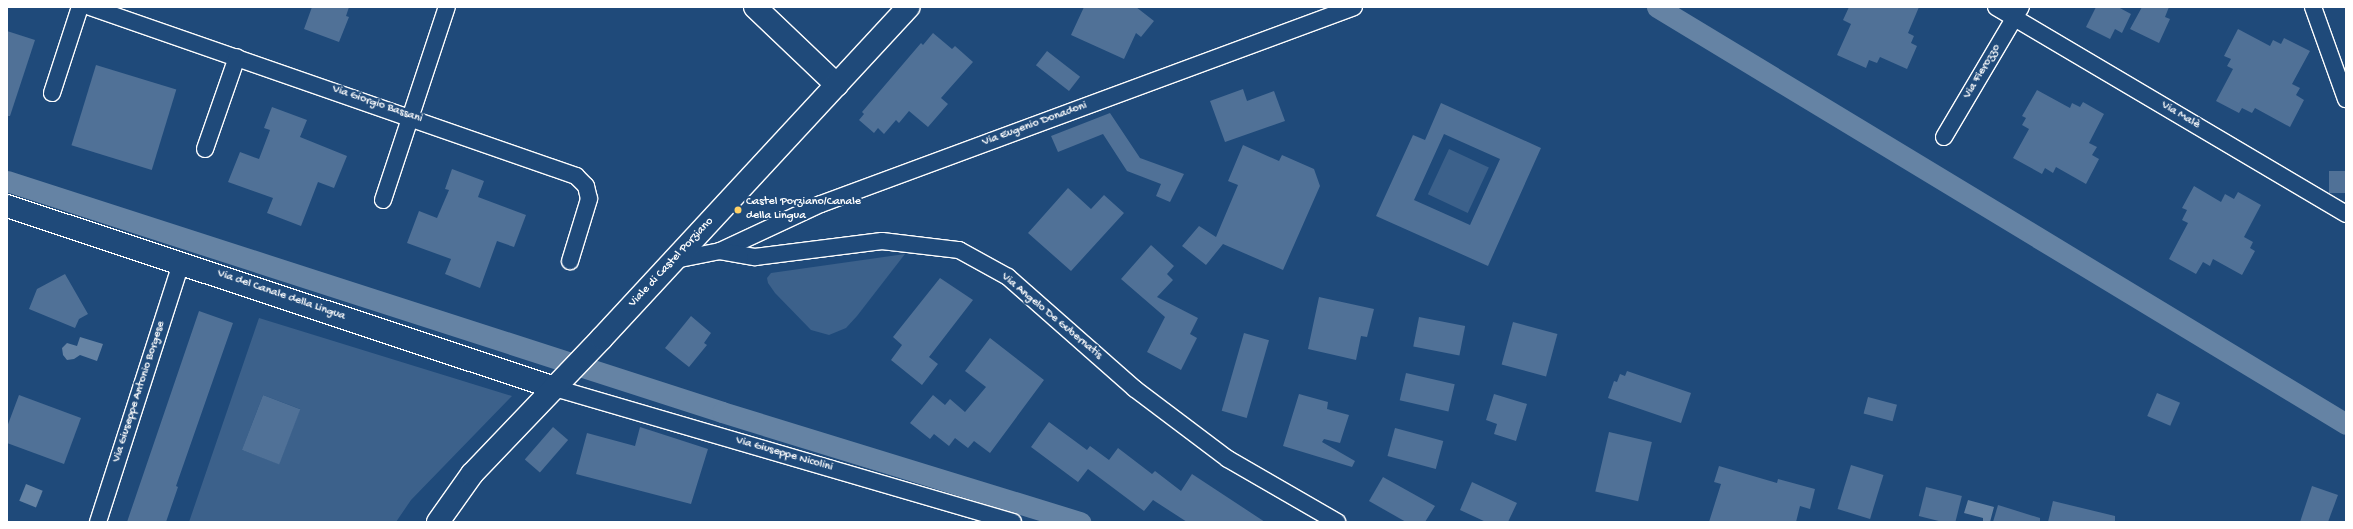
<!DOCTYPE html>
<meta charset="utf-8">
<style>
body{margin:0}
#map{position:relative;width:2353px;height:529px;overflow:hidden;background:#1f4a7a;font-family:"Gochi Hand",sans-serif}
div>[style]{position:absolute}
.green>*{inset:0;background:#3c618b;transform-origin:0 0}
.water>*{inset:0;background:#6583a4;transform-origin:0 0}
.canal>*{height:21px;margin:-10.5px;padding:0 10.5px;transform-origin:10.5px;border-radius:10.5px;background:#6583a4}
.building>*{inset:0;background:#507197;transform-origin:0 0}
.roads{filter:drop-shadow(1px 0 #fff) drop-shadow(-1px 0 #fff) drop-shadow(0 1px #fff) drop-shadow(0 -1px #fff)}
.street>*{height:16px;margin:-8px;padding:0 8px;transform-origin:8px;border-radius:8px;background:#1f4a7a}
.secondary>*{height:22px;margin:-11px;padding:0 11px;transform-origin:11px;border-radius:11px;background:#1f4a7a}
.dots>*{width:11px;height:11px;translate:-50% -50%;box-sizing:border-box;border:2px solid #1f4a7a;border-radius:50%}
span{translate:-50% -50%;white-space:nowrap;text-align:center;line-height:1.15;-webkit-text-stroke:4px #1f4a7a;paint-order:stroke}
.street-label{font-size:12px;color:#fff}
.poi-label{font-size:12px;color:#fff}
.left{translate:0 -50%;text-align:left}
.frame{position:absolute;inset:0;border:8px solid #fff;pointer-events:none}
</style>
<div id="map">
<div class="green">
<i style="left:1449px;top:149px;width:44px;height:50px;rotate:25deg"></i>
<i style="clip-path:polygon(905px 254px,857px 316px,846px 328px,829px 335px,811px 330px,775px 293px,768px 283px,767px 278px,771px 273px)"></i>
<i style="clip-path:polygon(evenodd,259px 318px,512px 396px,411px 500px,396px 522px,189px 522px,259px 318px,263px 395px,300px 409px,279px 464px,242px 450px,263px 395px)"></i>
</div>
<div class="water">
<i style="clip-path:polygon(80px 337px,103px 344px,97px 361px,80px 355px,74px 359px,67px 360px,63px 355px,62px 348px,67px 343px,77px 346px)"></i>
<i style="left:26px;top:484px;width:18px;height:18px;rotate:22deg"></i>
<i style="clip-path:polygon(1968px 500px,1994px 507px,1990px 522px,1983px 522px,1983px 518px,1964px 513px)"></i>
</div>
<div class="canal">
<i style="left:1657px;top:7px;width:805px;rotate:31.18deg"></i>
<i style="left:7px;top:181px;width:751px;rotate:17.9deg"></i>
<i style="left:722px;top:412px;width:375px;rotate:17.1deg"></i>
</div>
<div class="building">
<i style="clip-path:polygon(312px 7px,349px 7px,346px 16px,349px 17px,339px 42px,304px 29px)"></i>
<i style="clip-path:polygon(1084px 7px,1136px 7px,1154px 21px,1141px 37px,1136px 33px,1124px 59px,1071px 35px)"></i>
<i style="clip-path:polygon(1849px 7px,1919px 7px,1908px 33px,1914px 36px,1911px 43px,1917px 46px,1907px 69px,1880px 57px,1877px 63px,1869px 60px,1866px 68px,1837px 55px,1851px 24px,1843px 20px)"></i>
<i style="clip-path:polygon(2096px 7px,2118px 7px,2131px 14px,2122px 33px,2115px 29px,2110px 39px,2086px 27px)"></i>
<i style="clip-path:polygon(2142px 7px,2169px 7px,2165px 17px,2170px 19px,2159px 43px,2130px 29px)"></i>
<i style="clip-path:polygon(2238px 29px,2270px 46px,2273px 40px,2281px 44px,2284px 38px,2310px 51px,2292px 84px,2300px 88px,2296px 95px,2304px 100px,2290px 127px,2255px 108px,2252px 113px,2242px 108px,2239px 113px,2216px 101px,2233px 69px,2227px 66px,2231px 59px,2224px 56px)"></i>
<i style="clip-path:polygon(7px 31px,35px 40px,10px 116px,7px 116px)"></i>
<i style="clip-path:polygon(933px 33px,952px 49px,955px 46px,973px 62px,941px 98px,948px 104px,928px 127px,909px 111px,899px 123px,896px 120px,884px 134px,878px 128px,874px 133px,859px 120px,864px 114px,862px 112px,921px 43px,923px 45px)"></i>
<i style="left:1047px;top:51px;width:42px;height:18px;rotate:38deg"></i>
<i style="left:96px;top:65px;width:84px;height:84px;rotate:17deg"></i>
<i style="clip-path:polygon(1243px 89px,1247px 101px,1274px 91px,1285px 121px,1225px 142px,1210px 101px)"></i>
<i style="clip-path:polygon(2037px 90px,2070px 108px,2072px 103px,2080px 107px,2083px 102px,2104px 114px,2089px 143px,2097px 147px,2092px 155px,2099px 159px,2086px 184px,2056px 167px,2053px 173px,2045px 168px,2042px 174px,2013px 158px,2029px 129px,2022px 125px,2026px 118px,2022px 116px)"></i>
<i style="clip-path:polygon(evenodd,1441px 103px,1541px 148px,1488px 266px,1376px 216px,1413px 135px,1425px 140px,1441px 103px,1444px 134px,1500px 159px,1470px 225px,1414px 200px,1444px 134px)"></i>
<i style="clip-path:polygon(272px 107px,307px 120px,300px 137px,347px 156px,334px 188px,318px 182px,301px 226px,267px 213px,273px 198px,228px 182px,240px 152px,259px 159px,270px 130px,264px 128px)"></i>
<i style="clip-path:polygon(1110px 113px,1140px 158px,1184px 174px,1170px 202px,1156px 196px,1161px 184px,1127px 171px,1103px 134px,1058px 152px,1051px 136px)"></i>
<i style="clip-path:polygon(1243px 145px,1279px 161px,1282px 155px,1314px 169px,1320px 186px,1283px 270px,1223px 244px,1206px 265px,1182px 246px,1199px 226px,1216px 237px,1238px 185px,1228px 181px)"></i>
<i style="clip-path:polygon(452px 169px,484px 181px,478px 197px,526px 215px,514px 247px,497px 241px,480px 288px,445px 274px,451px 259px,407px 243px,419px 211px,437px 218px,449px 190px,445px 189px)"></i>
<i style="left:2346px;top:171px;width:22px;height:17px;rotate:90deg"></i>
<i style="clip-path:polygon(2194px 186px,2221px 202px,2225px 194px,2234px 199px,2238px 192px,2261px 205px,2244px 237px,2253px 242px,2250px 248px,2255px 251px,2242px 275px,2213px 259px,2210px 266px,2203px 262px,2196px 274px,2169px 259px,2188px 223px,2182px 220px,2187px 210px,2182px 208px)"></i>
<i style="clip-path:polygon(1068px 188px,1091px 209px,1104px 195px,1124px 213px,1071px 271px,1028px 233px)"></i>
<i style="clip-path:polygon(1151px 245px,1174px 266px,1167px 274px,1173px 280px,1157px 297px,1198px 318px,1190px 334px,1197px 338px,1181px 370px,1147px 352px,1165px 317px,1121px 279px)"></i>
<i style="clip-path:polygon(65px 274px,88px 314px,79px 319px,75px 328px,29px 309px,37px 289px)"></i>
<i style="clip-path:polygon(940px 278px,973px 300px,929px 357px,938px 364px,922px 385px,891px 360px,902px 345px,893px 337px)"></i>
<i style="clip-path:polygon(1319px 297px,1374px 309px,1367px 337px,1361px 336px,1356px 360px,1308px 349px)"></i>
<i style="clip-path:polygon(199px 311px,233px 323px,176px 486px,178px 487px,166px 522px,127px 522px)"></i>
<i style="clip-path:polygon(691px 316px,711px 333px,704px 343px,707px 345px,689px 367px,665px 348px)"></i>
<i style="left:1419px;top:317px;width:47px;height:30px;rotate:11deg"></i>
<i style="left:1513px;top:322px;width:46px;height:44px;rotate:15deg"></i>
<i style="left:1244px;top:333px;width:26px;height:81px;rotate:16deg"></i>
<i style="clip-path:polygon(990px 338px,1044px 380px,990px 453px,974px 441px,968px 448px,955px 438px,949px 446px,934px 434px,930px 439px,910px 423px,933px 395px,945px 405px,950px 399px,965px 412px,986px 387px,965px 371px)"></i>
<i style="clip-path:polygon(1627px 371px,1691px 393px,1681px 423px,1608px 398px,1614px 381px,1617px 382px,1620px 374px,1625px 376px)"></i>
<i style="left:1406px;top:373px;width:50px;height:28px;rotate:13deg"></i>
<i style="left:2157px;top:393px;width:25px;height:25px;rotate:23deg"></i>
<i style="clip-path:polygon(1299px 394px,1328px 402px,1327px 409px,1349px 415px,1340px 443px,1324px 439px,1322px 442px,1355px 461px,1352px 467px,1283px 446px)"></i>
<i style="clip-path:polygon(1494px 394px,1527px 404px,1516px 441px,1494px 434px,1497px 424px,1486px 420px)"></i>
<i style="clip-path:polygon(19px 395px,81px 418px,64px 464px,7px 443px,7px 427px)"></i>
<i style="left:263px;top:395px;width:40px;height:59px;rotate:21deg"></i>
<i style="left:1868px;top:397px;width:30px;height:17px;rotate:15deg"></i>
<i style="clip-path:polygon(1049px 422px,1087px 450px,1090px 446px,1109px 460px,1118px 448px,1152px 474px,1155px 471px,1181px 491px,1192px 474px,1265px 522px,1187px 522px,1153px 500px,1144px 511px,1088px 469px,1078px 482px,1031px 447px)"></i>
<i style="left:553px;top:427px;width:20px;height:43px;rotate:41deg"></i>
<i style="clip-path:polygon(640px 427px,708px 449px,691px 504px,576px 474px,587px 433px,635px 446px)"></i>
<i style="left:1395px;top:428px;width:50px;height:29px;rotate:15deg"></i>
<i style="left:1609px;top:432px;width:44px;height:61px;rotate:13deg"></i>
<i style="left:1851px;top:465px;width:34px;height:46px;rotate:17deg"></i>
<i style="clip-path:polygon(1719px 466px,1777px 483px,1778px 479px,1815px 489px,1810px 509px,1800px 506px,1796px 522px,1709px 522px,1721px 484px,1714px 482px)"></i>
<i style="clip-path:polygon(1383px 477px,1435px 506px,1425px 522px,1406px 522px,1369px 501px)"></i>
<i style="clip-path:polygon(1472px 482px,1517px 503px,1508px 522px,1486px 522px,1460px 510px)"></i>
<i style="clip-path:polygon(2312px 486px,2338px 495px,2328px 522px,2300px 522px)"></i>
<i style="left:1926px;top:487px;width:37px;height:30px;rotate:14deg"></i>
<i style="clip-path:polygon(2053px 501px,2115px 516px,2115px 522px,2048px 522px)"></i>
<i style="clip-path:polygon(1998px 505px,2040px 518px,2040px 522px,1993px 522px)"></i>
</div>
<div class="roads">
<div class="street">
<i style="left:90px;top:7px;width:515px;rotate:19.17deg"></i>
<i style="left:576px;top:176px;width:14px;rotate:45deg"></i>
<i style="left:586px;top:186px;width:13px;rotate:77deg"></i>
<i style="left:589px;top:199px;width:65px;rotate:107deg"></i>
<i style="left:1996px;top:7px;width:407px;rotate:30.6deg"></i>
<i style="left:2313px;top:7px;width:98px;rotate:70.3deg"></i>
<i style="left:52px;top:93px;width:90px;rotate:-72deg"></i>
<i style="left:1944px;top:137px;width:151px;rotate:-59.4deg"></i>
<i style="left:205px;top:149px;width:97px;rotate:-70.8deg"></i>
<i style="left:383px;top:200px;width:203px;rotate:-71.7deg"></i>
<i style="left:720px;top:251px;width:111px;rotate:-25deg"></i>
<i style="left:821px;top:204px;width:568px;rotate:-20.28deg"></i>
<i style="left:675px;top:260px;width:46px;rotate:-11.3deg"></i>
<i style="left:720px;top:251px;width:36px;rotate:10deg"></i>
<i style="left:755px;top:257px;width:128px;rotate:-7.2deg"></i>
<i style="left:882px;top:241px;width:78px;rotate:6.7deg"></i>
<i style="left:959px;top:250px;width:56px;rotate:28.9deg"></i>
<i style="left:1008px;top:277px;width:169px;rotate:41.4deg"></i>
<i style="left:1135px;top:389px;width:116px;rotate:37deg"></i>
<i style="left:1228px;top:459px;width:126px;rotate:30deg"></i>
<i style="left:555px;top:388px;width:477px;rotate:16.3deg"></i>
<i style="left:98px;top:522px;width:272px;rotate:-72.2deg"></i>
</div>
<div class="secondary">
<i style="left:755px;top:7px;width:113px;rotate:43.6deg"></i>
<i style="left:7px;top:206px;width:577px;rotate:18.37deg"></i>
<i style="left:438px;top:522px;width:59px;rotate:-54.7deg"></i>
<i style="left:472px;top:474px;width:188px;rotate:-46.3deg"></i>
<i style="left:602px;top:338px;width:451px;rotate:-47.2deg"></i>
</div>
</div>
<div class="dots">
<i style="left:738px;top:210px;background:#ffd166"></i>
</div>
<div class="street-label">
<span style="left:1983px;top:72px;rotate:-59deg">Via Fierozzo</span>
<span style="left:377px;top:105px;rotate:19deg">Via Giorgio Bassani</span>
<span style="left:2180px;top:116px;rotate:31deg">Via Malè</span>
<span style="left:1035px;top:125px;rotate:-20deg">Via Eugenio Donadoni</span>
<span style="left:672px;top:263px;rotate:-47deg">Viale di Castel Porziano</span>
<span style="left:281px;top:296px;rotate:19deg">Via del Canale della Lingua</span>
<span style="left:1051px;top:317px;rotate:40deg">Via Angelo De Gubernatis</span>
<span style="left:140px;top:392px;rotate:-72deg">Via Giuseppe Antonio Borgese</span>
<span style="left:784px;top:455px;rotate:16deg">Via Giuseppe Nicolini</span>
</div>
<div class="poi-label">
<span class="left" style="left:746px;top:210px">Castel Porziano/Canale<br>della Lingua</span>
</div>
<div class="frame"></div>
</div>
